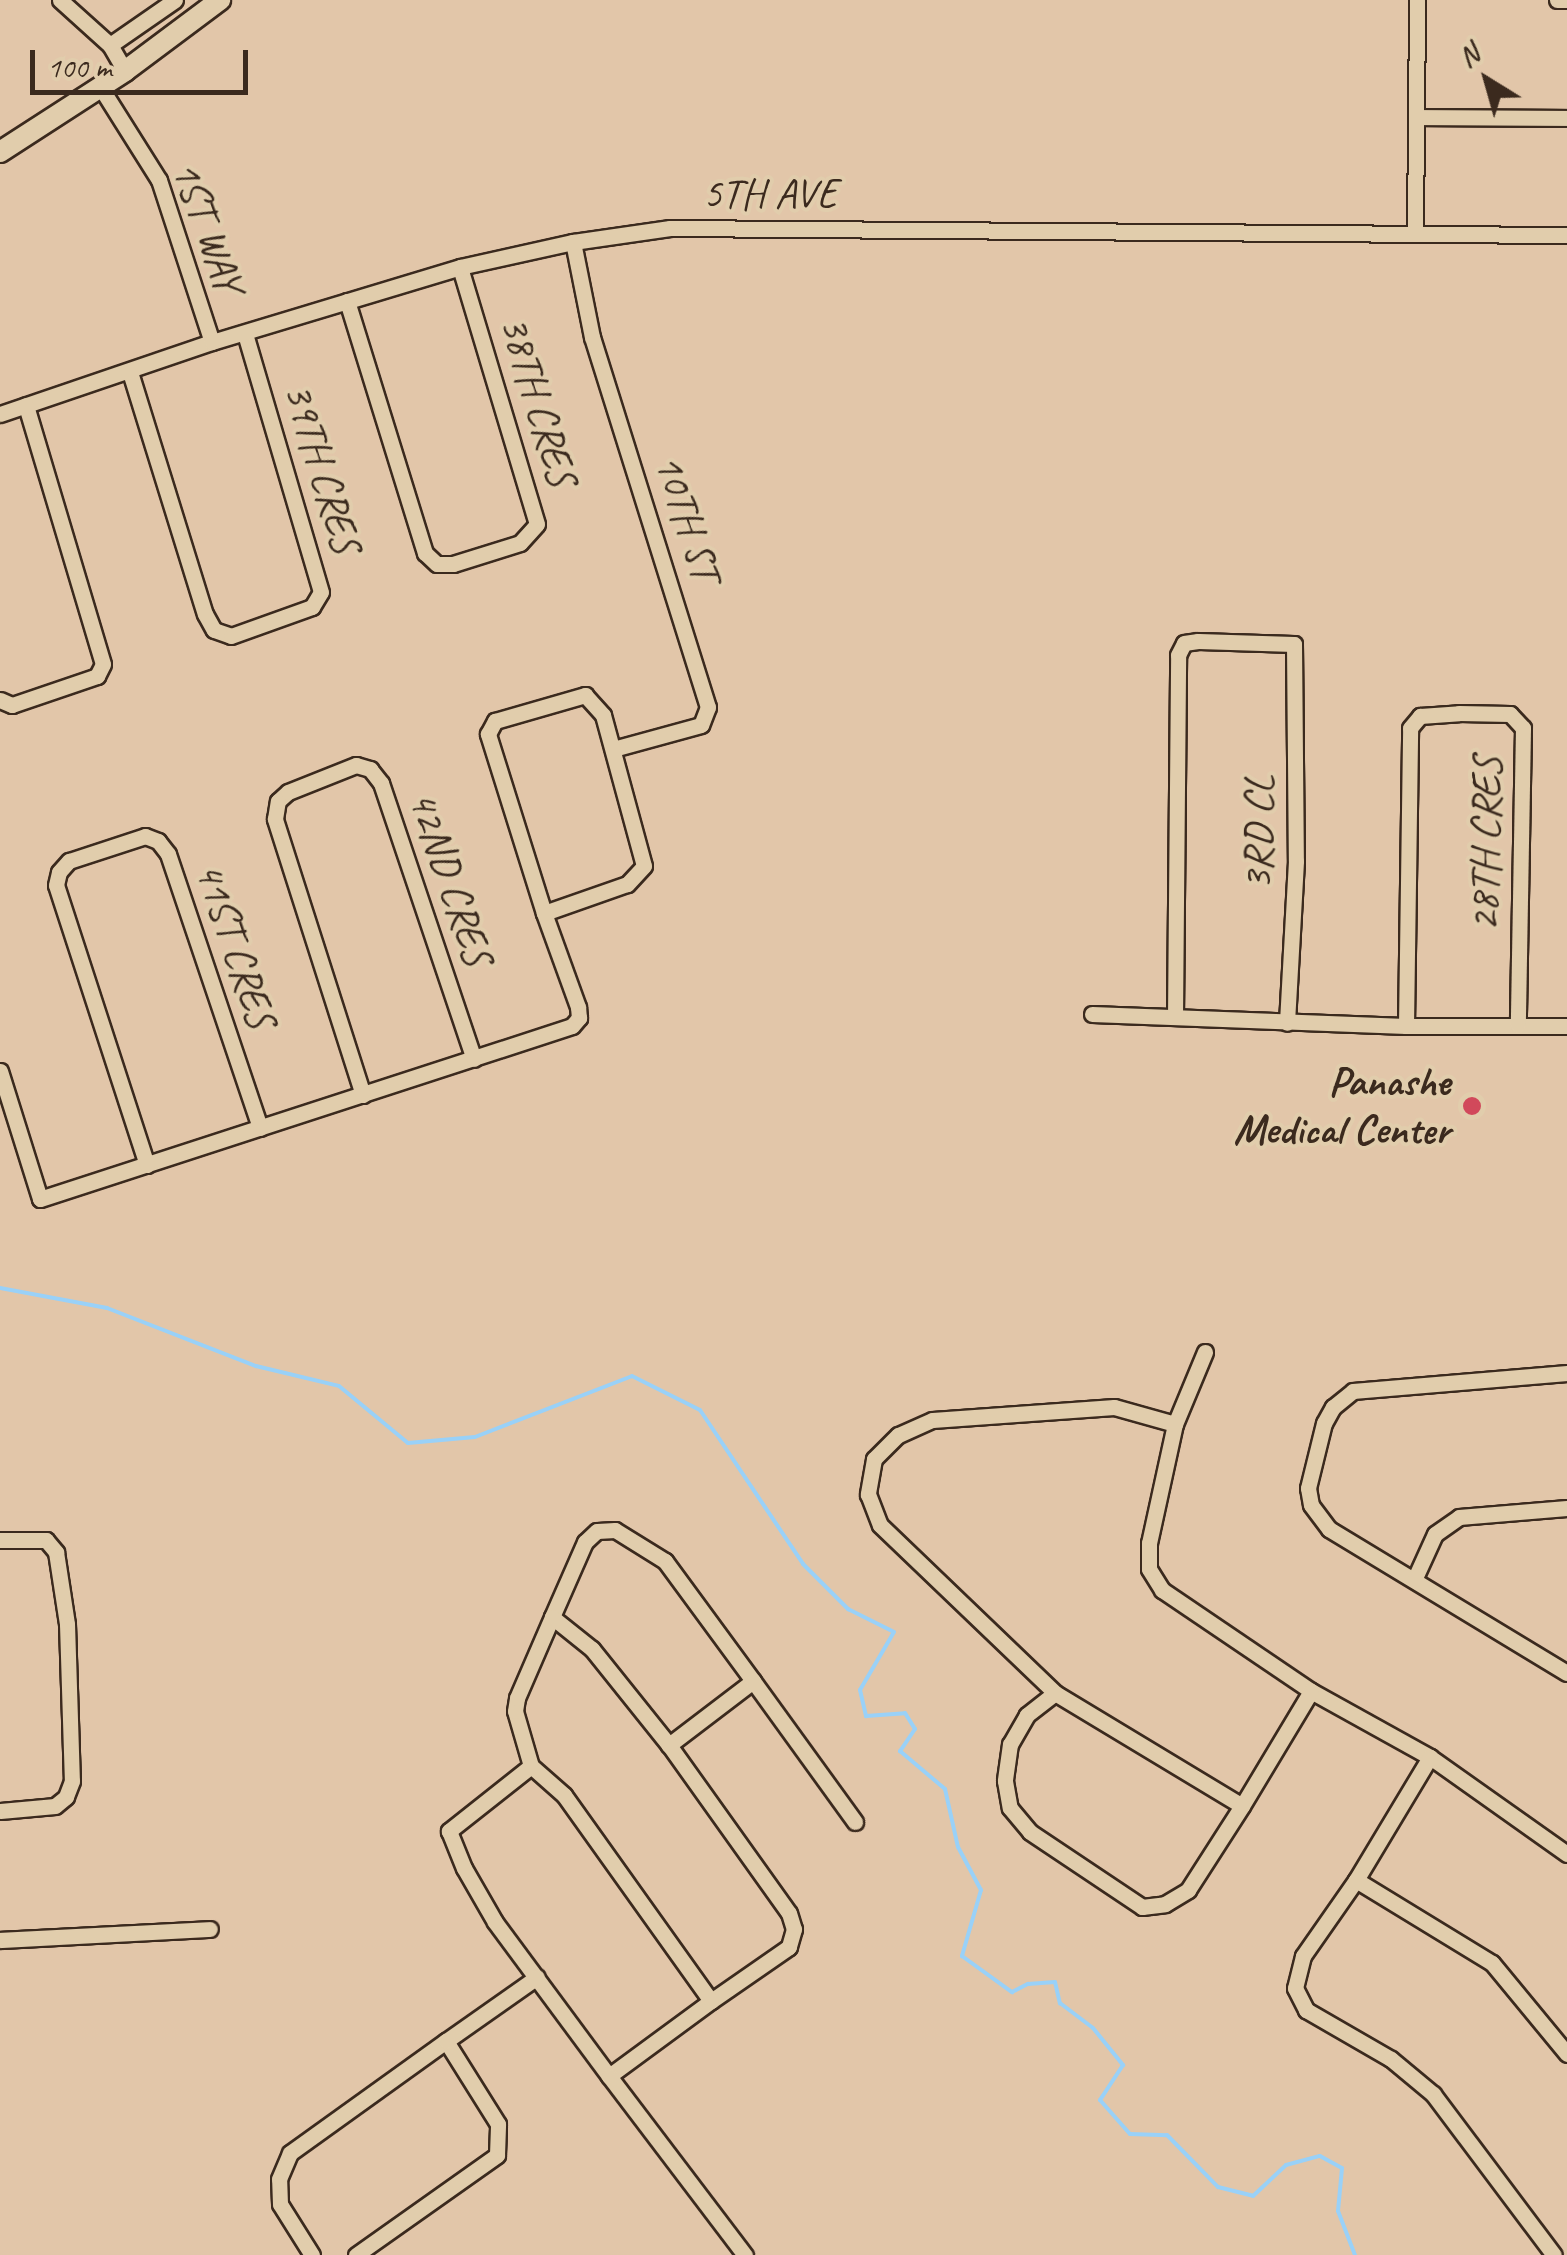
<!DOCTYPE html>
<style>
body{margin:0}
#map{position:relative;width:1567px;height:2255px;overflow:hidden;background:#e2c6a9;font-family:Caveat,sans-serif}
div>[style]{position:absolute}
.stream>*{height:4px;margin:-2px;padding:0 2px;transform-origin:2px;border-radius:2px;background:#99d1f8}
.roads{filter:drop-shadow(2px 0 #3b2a1e) drop-shadow(-2px 0 #3b2a1e) drop-shadow(0 2px #3b2a1e) drop-shadow(0 -2px #3b2a1e)}
.minor>*{height:15px;margin:-7.5px;padding:0 7.5px;transform-origin:7.5px;border-radius:7.5px;background:#e1cdac}
.tertiary>*{height:20px;margin:-10px;padding:0 10px;transform-origin:10px;border-radius:10px;background:#e1cdac}
.dots>*{width:28px;height:28px;translate:-50% -50%;box-sizing:border-box;border:5px solid #e1cdac;border-radius:50%}
span{translate:-50% -50%;white-space:nowrap;text-align:center;line-height:1.15;-webkit-text-stroke:8px #e1cdac;paint-order:stroke}
.street-label{font-size:42px;color:#3b2a1e}
.poi-label{font-size:42px;color:#3b2a1e;font-weight:700}
.right{translate:-100% -50%;text-align:right}
.north{position:absolute;left:1437px;top:30px;width:100px;height:100px;-webkit-text-stroke:8px #e1cdac;paint-order:stroke;rotate:323deg;font-size:28px;font-weight:700;line-height:40px;text-align:center;color:#3b2a1e}
.north::after{content:'';display:block;margin:auto;width:35px;height:45px;background:#3b2a1e;clip-path:polygon(50% 0,100% 100%,50% 72%,0 100%)}
.scale{position:absolute;left:30px;top:50px;width:218px;height:45px;box-sizing:border-box;border:5px solid #3b2a1e;border-top:0;padding-left:12px;font-size:30px;line-height:35px;white-space:nowrap;color:#3b2a1e;-webkit-text-stroke:8px #e1cdac;paint-order:stroke}
</style>
<div id="map">
<div class="stream">
<i style="left:0;top:1288px;width:109px;rotate:10.6deg"></i>
<i style="left:107px;top:1308px;width:160px;rotate:21.3deg"></i>
<i style="left:256px;top:1366px;width:85px;rotate:13.5deg"></i>
<i style="left:339px;top:1386px;width:89px;rotate:39.6deg"></i>
<i style="left:408px;top:1443px;width:67px;rotate:-5.1deg"></i>
<i style="left:475px;top:1437px;width:168px;rotate:-21.2deg"></i>
<i style="left:632px;top:1376px;width:76px;rotate:26.6deg"></i>
<i style="left:700px;top:1410px;width:185px;rotate:56.2deg"></i>
<i style="left:803px;top:1564px;width:64px;rotate:45deg"></i>
<i style="left:848px;top:1609px;width:51px;rotate:26.6deg"></i>
<i style="left:894px;top:1632px;width:67px;rotate:120.4deg"></i>
<i style="left:860px;top:1690px;width:27px;rotate:77deg"></i>
<i style="left:866px;top:1716px;width:39px;rotate:-4deg"></i>
<i style="left:905px;top:1713px;width:19px;rotate:58deg"></i>
<i style="left:915px;top:1729px;width:27px;rotate:124deg"></i>
<i style="left:900px;top:1751px;width:59px;rotate:40.2deg"></i>
<i style="left:945px;top:1789px;width:59px;rotate:77.4deg"></i>
<i style="left:958px;top:1847px;width:49px;rotate:61.9deg"></i>
<i style="left:981px;top:1890px;width:69px;rotate:106.1deg"></i>
<i style="left:962px;top:1956px;width:62px;rotate:35.8deg"></i>
<i style="left:1012px;top:1992px;width:18px;rotate:-27deg"></i>
<i style="left:1028px;top:1984px;width:27px;rotate:-4deg"></i>
<i style="left:1055px;top:1982px;width:22px;rotate:77deg"></i>
<i style="left:1060px;top:2003px;width:41px;rotate:37.1deg"></i>
<i style="left:1093px;top:2028px;width:48px;rotate:51deg"></i>
<i style="left:1123px;top:2065px;width:42px;rotate:123.3deg"></i>
<i style="left:1100px;top:2100px;width:45px;rotate:48.6deg"></i>
<i style="left:1130px;top:2134px;width:37px;rotate:2deg"></i>
<i style="left:1167px;top:2135px;width:73px;rotate:45.6deg"></i>
<i style="left:1218px;top:2187px;width:36px;rotate:14deg"></i>
<i style="left:1253px;top:2196px;width:45px;rotate:-43.2deg"></i>
<i style="left:1286px;top:2165px;width:35px;rotate:-15deg"></i>
<i style="left:1320px;top:2156px;width:25px;rotate:29deg"></i>
<i style="left:1342px;top:2168px;width:43px;rotate:95.3deg"></i>
<i style="left:1338px;top:2211px;width:47px;rotate:68.9deg"></i>
</div>
<div class="roads">
<div class="minor">
<i style="left:60px;top:0;width:67px;rotate:42deg"></i>
<i style="left:1557px;top:0;width:10px"></i>
<i style="left:125px;top:71px;width:30px;rotate:-120deg"></i>
<i style="left:110px;top:45px;width:79px;rotate:-34.7deg"></i>
<i style="left:101px;top:88px;width:109px;rotate:57.8deg"></i>
<i style="left:159px;top:180px;width:170px;rotate:71.9deg"></i>
<i style="left:1416px;top:117px;width:151px;rotate:0.4deg"></i>
<i style="left:1415px;top:234px;width:234px;rotate:-89.5deg"></i>
<i style="left:573px;top:242px;width:97px;rotate:78.7deg"></i>
<i style="left:592px;top:337px;width:388px;rotate:72.6deg"></i>
<i style="left:708px;top:707px;width:19px;rotate:111deg"></i>
<i style="left:701px;top:725px;width:91px;rotate:164.7deg"></i>
<i style="left:347px;top:301px;width:264px;rotate:72.8deg"></i>
<i style="left:425px;top:553px;width:16px;rotate:43deg"></i>
<i style="left:437px;top:564px;width:16px"></i>
<i style="left:453px;top:564px;width:70px;rotate:-17.4deg"></i>
<i style="left:520px;top:543px;width:25px;rotate:-48deg"></i>
<i style="left:537px;top:524px;width:268px;rotate:-106.7deg"></i>
<i style="left:130px;top:372px;width:253px;rotate:72.8deg"></i>
<i style="left:205px;top:614px;width:18px;rotate:61deg"></i>
<i style="left:214px;top:630px;width:18px;rotate:19deg"></i>
<i style="left:231px;top:636px;width:86px;rotate:-19.7deg"></i>
<i style="left:312px;top:607px;width:17px;rotate:-59deg"></i>
<i style="left:321px;top:592px;width:270px;rotate:-106.4deg"></i>
<i style="left:0;top:414px;width:224px;rotate:-18.8deg"></i>
<i style="left:212px;top:342px;width:259px;rotate:-16.8deg"></i>
<i style="left:460px;top:267px;width:116px;rotate:-12.5deg"></i>
<i style="left:573px;top:242px;width:98px;rotate:-8.2deg"></i>
<i style="left:670px;top:228px;width:897px;rotate:0.45deg"></i>
<i style="left:0;top:700px;width:13px;rotate:23deg"></i>
<i style="left:12px;top:705px;width:90px;rotate:-18.8deg"></i>
<i style="left:97px;top:676px;width:13px;rotate:-63deg"></i>
<i style="left:103px;top:664px;width:270px;rotate:-106.6deg"></i>
<i style="left:1092px;top:1014px;width:314px;rotate:2.2deg"></i>
<i style="left:1406px;top:1026px;width:161px"></i>
<i style="left:1175px;top:1017px;width:362px;rotate:-89.5deg"></i>
<i style="left:1178px;top:655px;width:13px;rotate:-63deg"></i>
<i style="left:1184px;top:643px;width:14px;rotate:-8deg"></i>
<i style="left:1198px;top:641px;width:96px;rotate:1.8deg"></i>
<i style="left:1294px;top:644px;width:217px;rotate:89.5deg"></i>
<i style="left:1296px;top:861px;width:162px;rotate:93.2deg"></i>
<i style="left:1406px;top:1026px;width:298px;rotate:-89.2deg"></i>
<i style="left:1410px;top:728px;width:16px;rotate:-50deg"></i>
<i style="left:1420px;top:716px;width:39px;rotate:-4deg"></i>
<i style="left:1459px;top:713px;width:51px;rotate:1.1deg"></i>
<i style="left:1510px;top:714px;width:19px;rotate:47deg"></i>
<i style="left:1523px;top:728px;width:297px;rotate:91deg"></i>
<i style="left:0;top:1071px;width:134px;rotate:72.6deg"></i>
<i style="left:40px;top:1199px;width:559px;rotate:-18.01deg"></i>
<i style="left:572px;top:1026px;width:11px;rotate:-49deg"></i>
<i style="left:579px;top:1018px;width:11px;rotate:-95deg"></i>
<i style="left:578px;top:1007px;width:100px;rotate:-109.9deg"></i>
<i style="left:544px;top:913px;width:188px;rotate:-107.4deg"></i>
<i style="left:488px;top:734px;width:15px;rotate:-62deg"></i>
<i style="left:495px;top:721px;width:94px;rotate:-16.1deg"></i>
<i style="left:585px;top:695px;width:27px;rotate:48deg"></i>
<i style="left:603px;top:715px;width:156px;rotate:74.8deg"></i>
<i style="left:644px;top:866px;width:25px;rotate:133deg"></i>
<i style="left:627px;top:884px;width:88px;rotate:160.7deg"></i>
<i style="left:363px;top:1095px;width:290px;rotate:-107.7deg"></i>
<i style="left:275px;top:819px;width:18px;rotate:-81deg"></i>
<i style="left:278px;top:801px;width:13px;rotate:-42deg"></i>
<i style="left:288px;top:792px;width:73px;rotate:-21.7deg"></i>
<i style="left:356px;top:765px;width:15px;rotate:16deg"></i>
<i style="left:370px;top:769px;width:18px;rotate:52deg"></i>
<i style="left:381px;top:783px;width:291px;rotate:71.4deg"></i>
<i style="left:147px;top:1165px;width:294px;rotate:-108deg"></i>
<i style="left:56px;top:885px;width:13px;rotate:-77deg"></i>
<i style="left:59px;top:872px;width:15px;rotate:-48deg"></i>
<i style="left:69px;top:861px;width:80px;rotate:-18.2deg"></i>
<i style="left:145px;top:836px;width:14px;rotate:21deg"></i>
<i style="left:158px;top:841px;width:16px;rotate:52deg"></i>
<i style="left:168px;top:854px;width:289px;rotate:71.4deg"></i>
<i style="left:1205px;top:1352px;width:78px;rotate:112.6deg"></i>
<i style="left:1175px;top:1424px;width:122px;rotate:102.3deg"></i>
<i style="left:1149px;top:1543px;width:26px;rotate:90deg"></i>
<i style="left:1149px;top:1569px;width:25px;rotate:58deg"></i>
<i style="left:1162px;top:1590px;width:180px;rotate:34.1deg"></i>
<i style="left:1311px;top:1691px;width:136px;rotate:29deg"></i>
<i style="left:1430px;top:1757px;width:168px;rotate:35.3deg"></i>
<i style="left:1567px;top:1373px;width:215px;rotate:175.2deg"></i>
<i style="left:1353px;top:1391px;width:26px;rotate:141deg"></i>
<i style="left:1333px;top:1407px;width:18px;rotate:119deg"></i>
<i style="left:1324px;top:1423px;width:67px;rotate:103.8deg"></i>
<i style="left:1308px;top:1488px;width:17px;rotate:80deg"></i>
<i style="left:1311px;top:1505px;width:30px;rotate:53deg"></i>
<i style="left:1329px;top:1529px;width:278px;rotate:31.2deg"></i>
<i style="left:1175px;top:1424px;width:63px;rotate:-164.4deg"></i>
<i style="left:1114px;top:1407px;width:182px;rotate:175.9deg"></i>
<i style="left:932px;top:1420px;width:37px;rotate:156deg"></i>
<i style="left:898px;top:1435px;width:34px;rotate:135deg"></i>
<i style="left:874px;top:1459px;width:36px;rotate:100deg"></i>
<i style="left:868px;top:1494px;width:33px;rotate:69deg"></i>
<i style="left:880px;top:1525px;width:243px;rotate:43.8deg"></i>
<i style="left:1055px;top:1693px;width:218px;rotate:31.1deg"></i>
<i style="left:1242px;top:1806px;width:134px;rotate:-59deg"></i>
<i style="left:0;top:1540px;width:46px"></i>
<i style="left:46px;top:1540px;width:16px;rotate:50deg"></i>
<i style="left:56px;top:1552px;width:73px;rotate:81.3deg"></i>
<i style="left:67px;top:1624px;width:157px;rotate:88.2deg"></i>
<i style="left:72px;top:1781px;width:17px;rotate:111deg"></i>
<i style="left:66px;top:1797px;width:14px;rotate:141deg"></i>
<i style="left:55px;top:1806px;width:55px;rotate:174.8deg"></i>
<i style="left:1415px;top:1578px;width:48px;rotate:-65.6deg"></i>
<i style="left:1435px;top:1534px;width:29px;rotate:-35deg"></i>
<i style="left:1459px;top:1517px;width:108px;rotate:-4.8deg"></i>
<i style="left:552px;top:1617px;width:82px;rotate:-66.3deg"></i>
<i style="left:585px;top:1542px;width:16px;rotate:-43deg"></i>
<i style="left:597px;top:1531px;width:18px;rotate:-3deg"></i>
<i style="left:615px;top:1530px;width:59px;rotate:31.8deg"></i>
<i style="left:665px;top:1561px;width:149px;rotate:53.7deg"></i>
<i style="left:753px;top:1681px;width:106px;rotate:142.7deg"></i>
<i style="left:753px;top:1681px;width:174px;rotate:54.1deg"></i>
<i style="left:1055px;top:1693px;width:36px;rotate:142deg"></i>
<i style="left:1027px;top:1715px;width:34px;rotate:120deg"></i>
<i style="left:1010px;top:1744px;width:37px;rotate:98deg"></i>
<i style="left:1005px;top:1781px;width:27px;rotate:80deg"></i>
<i style="left:1010px;top:1808px;width:31px;rotate:50deg"></i>
<i style="left:1030px;top:1832px;width:135px;rotate:33.8deg"></i>
<i style="left:1142px;top:1907px;width:23px;rotate:-7deg"></i>
<i style="left:1165px;top:1904px;width:27px;rotate:-31deg"></i>
<i style="left:1188px;top:1890px;width:100px;rotate:-57.3deg"></i>
<i style="left:1430px;top:1757px;width:144px;rotate:121deg"></i>
<i style="left:1356px;top:1880px;width:93px;rotate:124.9deg"></i>
<i style="left:1303px;top:1956px;width:33px;rotate:104deg"></i>
<i style="left:1295px;top:1988px;width:25px;rotate:63deg"></i>
<i style="left:1306px;top:2010px;width:98px;rotate:30deg"></i>
<i style="left:1391px;top:2059px;width:55px;rotate:39.8deg"></i>
<i style="left:1433px;top:2094px;width:201px;rotate:53.1deg"></i>
<i style="left:531px;top:1766px;width:57px;rotate:-106.2deg"></i>
<i style="left:515px;top:1711px;width:13px;rotate:-81deg"></i>
<i style="left:517px;top:1698px;width:88px;rotate:-66.6deg"></i>
<i style="left:552px;top:1617px;width:51px;rotate:38.7deg"></i>
<i style="left:592px;top:1649px;width:123px;rotate:51.3deg"></i>
<i style="left:669px;top:1745px;width:206px;rotate:54.5deg"></i>
<i style="left:789px;top:1913px;width:17px;rotate:73deg"></i>
<i style="left:794px;top:1929px;width:19px;rotate:106deg"></i>
<i style="left:789px;top:1947px;width:95px;rotate:145.3deg"></i>
<i style="left:1356px;top:1880px;width:159px;rotate:31.4deg"></i>
<i style="left:1492px;top:1963px;width:118px;rotate:50.5deg"></i>
<i style="left:0;top:1940px;width:210px;rotate:-3deg"></i>
<i style="left:609px;top:2076px;width:127px;rotate:-36.3deg"></i>
<i style="left:711px;top:2001px;width:253px;rotate:-125.5deg"></i>
<i style="left:564px;top:1795px;width:44px;rotate:-138.7deg"></i>
<i style="left:531px;top:1766px;width:105px;rotate:141.6deg"></i>
<i style="left:449px;top:1831px;width:40px;rotate:68deg"></i>
<i style="left:464px;top:1868px;width:62px;rotate:60.1deg"></i>
<i style="left:495px;top:1922px;width:192px;rotate:53.5deg"></i>
<i style="left:609px;top:2076px;width:225px;rotate:52.8deg"></i>
<i style="left:312px;top:2255px;width:60px;rotate:-122.1deg"></i>
<i style="left:280px;top:2204px;width:25px;rotate:-92deg"></i>
<i style="left:279px;top:2179px;width:28px;rotate:-67deg"></i>
<i style="left:290px;top:2153px;width:192px;rotate:-35.7deg"></i>
<i style="left:356px;top:2255px;width:173px;rotate:-35.3deg"></i>
<i style="left:497px;top:2155px;width:31px;rotate:-88deg"></i>
<i style="left:498px;top:2124px;width:98px;rotate:-122.1deg"></i>
<i style="left:446px;top:2041px;width:111px;rotate:-35.1deg"></i>
</div>
<div class="tertiary">
<i style="left:0;top:152px;width:149px;rotate:-32.9deg"></i>
<i style="left:125px;top:71px;width:119px;rotate:-36.8deg"></i>
</div>
</div>
<div class="dots">
<i style="left:1472px;top:1106px;background:#d1495b"></i>
</div>
<div class="street-label">
<span style="left:770px;top:194px">5TH AVE</span>
<span style="left:207px;top:227px;rotate:70deg">1ST WAY</span>
<span style="left:538px;top:401px;rotate:73deg">38TH CRES</span>
<span style="left:322px;top:468px;rotate:73deg">39TH CRES</span>
<span style="left:687px;top:518px;rotate:72deg">10TH ST</span>
<span style="left:1259px;top:833px;rotate:-89deg">3RD CL</span>
<span style="left:1486px;top:844px;rotate:-89deg">28TH CRES</span>
<span style="left:450px;top:878px;rotate:71deg">42ND CRES</span>
<span style="left:235px;top:945px;rotate:71deg">41ST CRES</span>
</div>
<div class="poi-label">
<span class="right" style="left:1450px;top:1106px">Panashe<br>Medical Center</span>
</div>
<div class="north">N</div>
<div class="scale">100 m</div>
</div>
